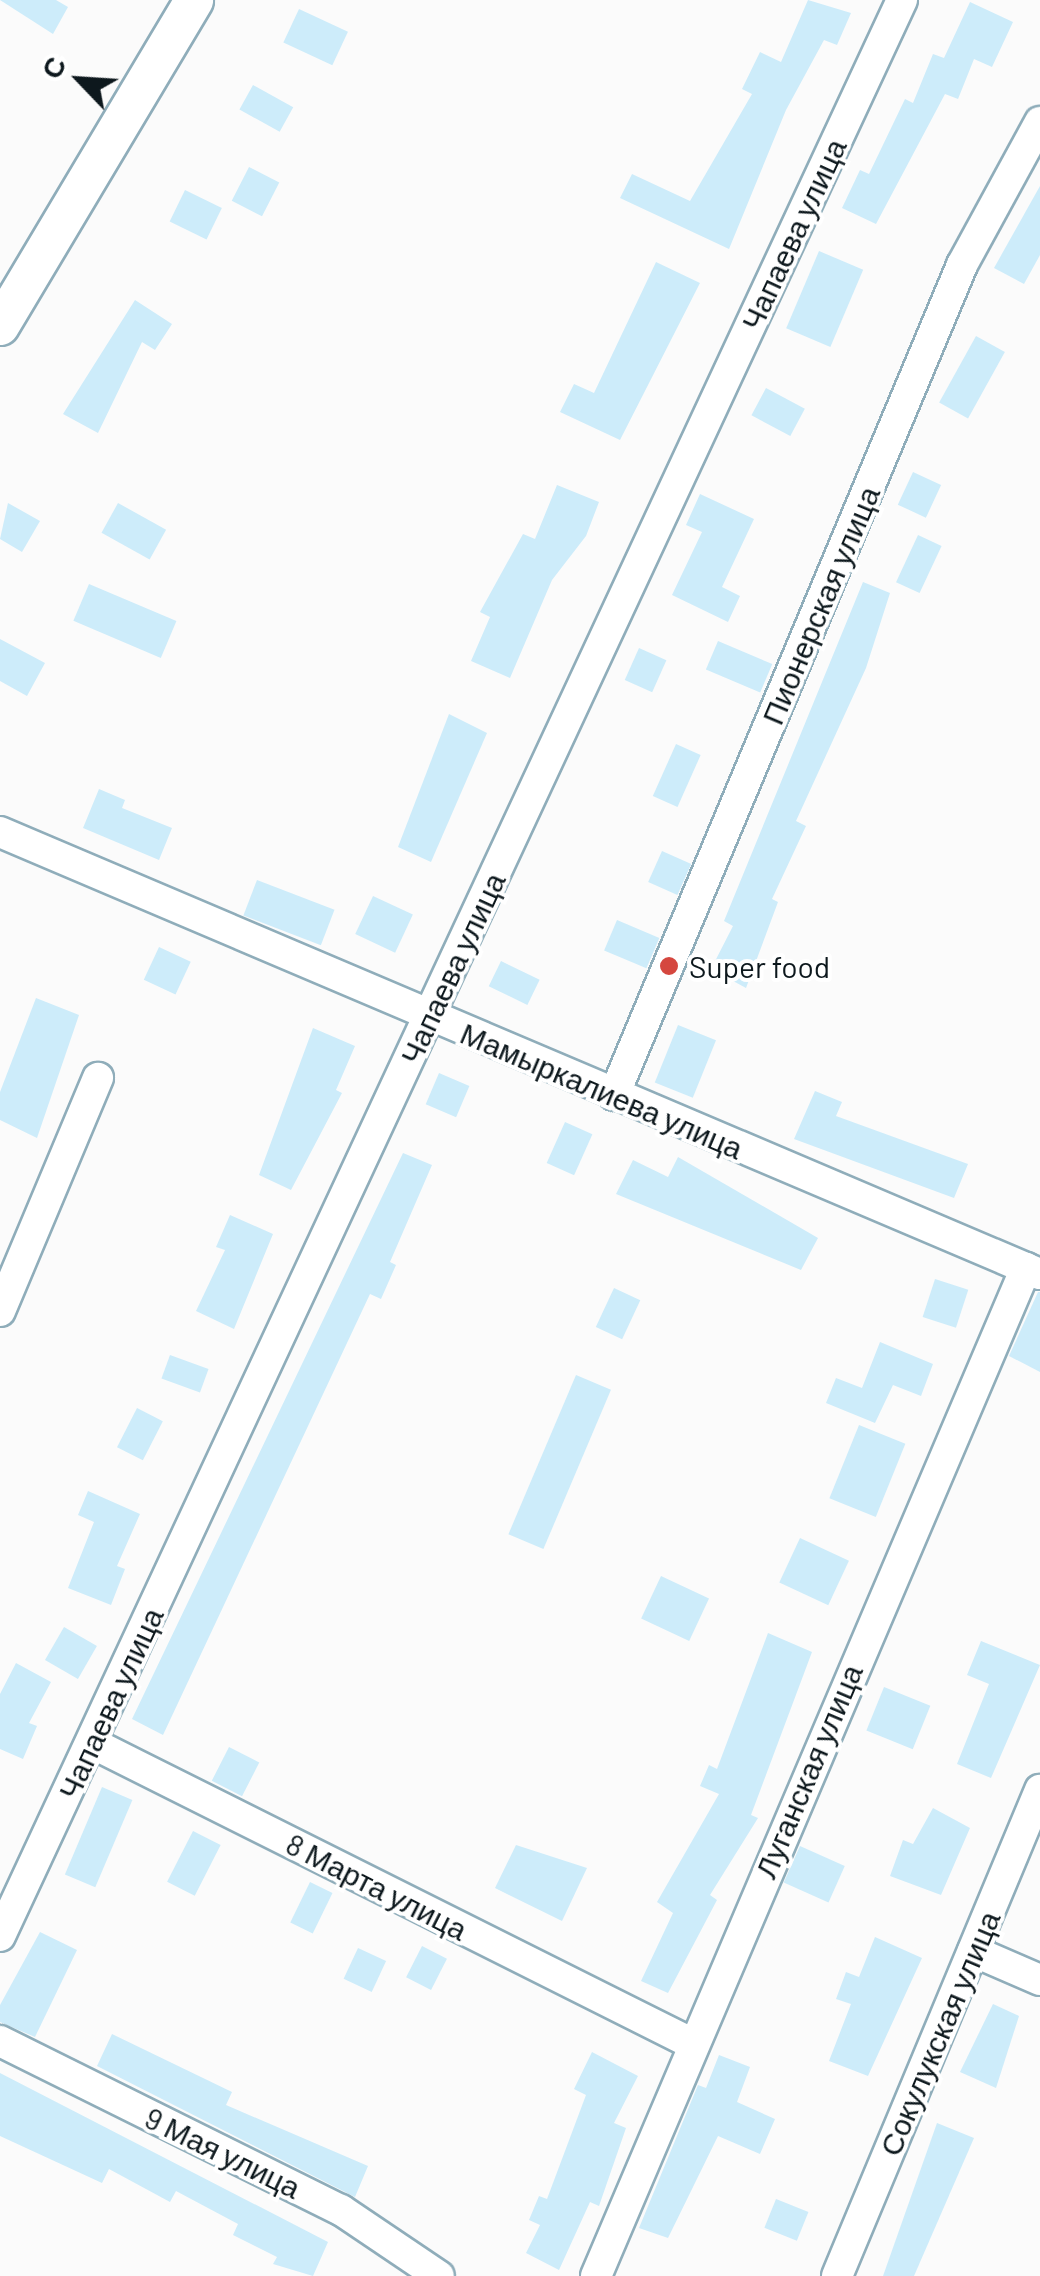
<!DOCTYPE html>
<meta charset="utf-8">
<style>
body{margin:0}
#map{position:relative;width:1040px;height:2276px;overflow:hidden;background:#fbfbfb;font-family:Barlow,sans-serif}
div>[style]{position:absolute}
.building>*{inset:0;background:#cdecfa;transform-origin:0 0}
.roads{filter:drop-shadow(2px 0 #8fadba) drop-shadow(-2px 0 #8fadba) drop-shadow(0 2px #8fadba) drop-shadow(0 -2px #8fadba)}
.minor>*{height:30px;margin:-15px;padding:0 15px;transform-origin:15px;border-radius:15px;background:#fff}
.major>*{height:38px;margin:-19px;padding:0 19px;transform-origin:19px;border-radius:19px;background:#fff}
.dots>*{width:28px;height:28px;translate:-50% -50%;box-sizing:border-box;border:5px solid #fff;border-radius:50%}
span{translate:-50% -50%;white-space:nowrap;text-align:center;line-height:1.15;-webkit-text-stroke:8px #fff;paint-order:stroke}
.street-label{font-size:30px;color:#0d181d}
.poi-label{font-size:30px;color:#0d181d}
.left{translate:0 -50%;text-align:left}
.north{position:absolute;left:30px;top:30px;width:100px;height:100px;-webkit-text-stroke:8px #fff;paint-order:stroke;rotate:295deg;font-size:28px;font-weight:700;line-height:40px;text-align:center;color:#0d181d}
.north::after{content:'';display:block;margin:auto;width:35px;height:45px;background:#0d181d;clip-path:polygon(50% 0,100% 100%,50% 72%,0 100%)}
</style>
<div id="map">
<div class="building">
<i style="clip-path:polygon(0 0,56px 0,68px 7px,53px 34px)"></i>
<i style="clip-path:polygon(808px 0,851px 13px,837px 45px,824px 40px,786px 110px,729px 249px,620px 198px,632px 174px,690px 201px,752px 94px,742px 89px,760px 52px,781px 62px)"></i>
<i style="clip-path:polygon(970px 2px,1013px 22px,992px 67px,974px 59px,958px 99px,945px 94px,876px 224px,842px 208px,860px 170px,869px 174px,905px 99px,913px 103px,933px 54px,944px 58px)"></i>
<i style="left:299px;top:9px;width:54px;height:37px;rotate:25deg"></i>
<i style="left:253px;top:85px;width:46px;height:28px;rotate:29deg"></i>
<i style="left:249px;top:167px;width:34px;height:38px;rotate:27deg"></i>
<i style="clip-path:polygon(1040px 186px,1040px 255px,1024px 284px,994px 268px)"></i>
<i style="left:185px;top:190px;width:41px;height:35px;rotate:26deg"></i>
<i style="left:819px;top:251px;width:48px;height:84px;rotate:23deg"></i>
<i style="clip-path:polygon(656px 262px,700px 283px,620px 440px,560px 412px,574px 384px,594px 393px)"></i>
<i style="clip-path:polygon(135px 300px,172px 324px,155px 350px,142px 342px,98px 433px,63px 414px)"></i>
<i style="left:976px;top:336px;width:33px;height:76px;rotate:29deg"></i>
<i style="left:766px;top:388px;width:44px;height:31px;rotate:28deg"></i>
<i style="left:913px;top:472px;width:31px;height:36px;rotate:25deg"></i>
<i style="clip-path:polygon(557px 485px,599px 502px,586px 536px,552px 580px,510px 678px,471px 661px,490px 617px,480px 612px,523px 534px,535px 539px)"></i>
<i style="clip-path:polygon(700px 494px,754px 519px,722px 587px,740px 596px,728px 622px,672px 595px,702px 532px,686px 525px)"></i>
<i style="clip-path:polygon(8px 503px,40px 521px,22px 552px,0 539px)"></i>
<i style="left:118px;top:503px;width:55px;height:34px;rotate:29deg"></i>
<i style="left:918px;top:535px;width:26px;height:52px;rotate:25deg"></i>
<i style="clip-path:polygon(863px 582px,890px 593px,866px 668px,796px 821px,806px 826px,772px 899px,778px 902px,746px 988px,711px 969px,733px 926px,724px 921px)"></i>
<i style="left:89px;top:584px;width:95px;height:40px;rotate:23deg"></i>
<i style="clip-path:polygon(0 639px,45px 663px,27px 696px,0 681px)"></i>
<i style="left:718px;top:641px;width:59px;height:31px;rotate:23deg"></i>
<i style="left:639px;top:648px;width:30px;height:35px;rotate:24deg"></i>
<i style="clip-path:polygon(449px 714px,487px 733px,431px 862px,398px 847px)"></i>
<i style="left:676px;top:744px;width:27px;height:57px;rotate:24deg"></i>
<i style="clip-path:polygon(99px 789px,125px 800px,122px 808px,172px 828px,159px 860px,83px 828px)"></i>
<i style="left:662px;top:851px;width:32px;height:34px;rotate:24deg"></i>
<i style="left:257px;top:880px;width:83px;height:38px;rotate:21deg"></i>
<i style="left:373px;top:896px;width:44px;height:42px;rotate:25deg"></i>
<i style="left:617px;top:920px;width:46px;height:33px;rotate:23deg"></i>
<i style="left:159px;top:947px;width:35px;height:36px;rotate:25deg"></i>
<i style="left:501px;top:961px;width:43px;height:28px;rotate:26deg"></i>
<i style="clip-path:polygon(36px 998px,79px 1015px,37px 1138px,0 1120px,0 1092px)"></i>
<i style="left:678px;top:1025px;width:41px;height:62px;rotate:22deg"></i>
<i style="clip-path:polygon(313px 1028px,355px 1046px,336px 1090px,342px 1093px,291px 1190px,259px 1175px)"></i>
<i style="left:439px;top:1073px;width:33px;height:34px;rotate:23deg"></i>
<i style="clip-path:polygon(815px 1091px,842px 1102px,836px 1116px,968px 1164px,954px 1198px,794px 1139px)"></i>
<i style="left:565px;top:1122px;width:30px;height:45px;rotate:24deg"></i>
<i style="clip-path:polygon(403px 1153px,432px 1165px,390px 1262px,396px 1265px,381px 1299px,370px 1294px,163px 1735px,132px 1719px)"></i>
<i style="clip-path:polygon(678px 1157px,818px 1238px,801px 1270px,616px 1194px,633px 1160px,668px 1177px)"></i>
<i style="clip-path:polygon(230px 1215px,273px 1234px,234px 1329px,196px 1311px,225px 1250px,216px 1247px)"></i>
<i style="left:935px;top:1279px;width:35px;height:40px;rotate:18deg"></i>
<i style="left:614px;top:1288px;width:29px;height:43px;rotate:25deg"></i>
<i style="clip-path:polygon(1038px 1292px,1040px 1292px,1040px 1372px,1009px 1356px)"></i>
<i style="clip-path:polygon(880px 1342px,933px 1364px,921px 1396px,893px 1385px,875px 1423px,826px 1403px,836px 1378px,862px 1388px)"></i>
<i style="left:170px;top:1355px;width:41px;height:25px;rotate:20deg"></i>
<i style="left:576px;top:1375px;width:38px;height:173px;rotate:23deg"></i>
<i style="left:137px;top:1408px;width:29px;height:44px;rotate:27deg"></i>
<i style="left:859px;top:1425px;width:50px;height:79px;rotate:22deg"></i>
<i style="clip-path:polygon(88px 1491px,140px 1514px,117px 1566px,125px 1569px,111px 1605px,68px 1588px,94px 1522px,78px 1515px)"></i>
<i style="left:800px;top:1538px;width:54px;height:49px;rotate:25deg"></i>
<i style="left:661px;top:1576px;width:53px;height:47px;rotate:25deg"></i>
<i style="left:64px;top:1627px;width:38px;height:38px;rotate:30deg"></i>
<i style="clip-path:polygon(768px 1633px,812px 1652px,751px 1815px,758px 1818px,710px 1895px,717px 1900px,668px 1993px,641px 1981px,673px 1913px,657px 1902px,719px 1794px,700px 1786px,709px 1765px,717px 1769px)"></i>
<i style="clip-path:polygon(981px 1641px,1040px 1665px,991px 1778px,957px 1764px,989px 1684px,967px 1675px)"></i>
<i style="clip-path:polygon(16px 1663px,51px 1682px,29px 1723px,37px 1726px,23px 1759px,0 1749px,0 1694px)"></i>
<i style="left:884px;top:1687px;width:50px;height:47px;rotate:22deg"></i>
<i style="left:229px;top:1747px;width:34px;height:38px;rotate:27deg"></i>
<i style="left:102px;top:1787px;width:33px;height:95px;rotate:23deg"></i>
<i style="clip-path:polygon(933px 1808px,970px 1828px,941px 1895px,890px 1876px,903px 1840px,913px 1844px)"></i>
<i style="left:193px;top:1831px;width:31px;height:57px;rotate:27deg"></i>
<i style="clip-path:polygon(516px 1845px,587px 1868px,562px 1921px,495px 1888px)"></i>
<i style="left:800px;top:1846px;width:49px;height:40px;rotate:24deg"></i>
<i style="left:310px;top:1882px;width:25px;height:45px;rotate:26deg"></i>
<i style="clip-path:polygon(40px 1932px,77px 1950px,35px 2037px,0 2022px,0 2005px)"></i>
<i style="clip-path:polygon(875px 1937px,922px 1958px,868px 2076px,829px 2061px,851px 2004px,836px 1999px,846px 1972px,859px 1977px)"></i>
<i style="left:422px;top:1946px;width:28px;height:35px;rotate:27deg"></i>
<i style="left:358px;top:1948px;width:31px;height:34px;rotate:25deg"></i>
<i style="clip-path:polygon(993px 2004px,1019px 2016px,996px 2088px,960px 2072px)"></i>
<i style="clip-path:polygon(112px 2034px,232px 2092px,226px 2105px,368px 2166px,355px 2197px,97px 2066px)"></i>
<i style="clip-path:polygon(592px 2052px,638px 2076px,614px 2123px,626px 2128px,599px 2206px,590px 2202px,559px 2270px,526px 2253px,540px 2225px,529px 2220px,539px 2196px,547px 2199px,586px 2095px,574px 2089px)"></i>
<i style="clip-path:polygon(719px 2055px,750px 2067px,737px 2102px,775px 2119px,760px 2154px,718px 2136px,668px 2238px,639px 2228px,698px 2085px,706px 2088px)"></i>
<i style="clip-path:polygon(0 2073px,328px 2242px,313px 2276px,273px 2264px,277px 2257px,233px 2235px,238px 2224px,176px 2191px,170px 2202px,109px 2169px,102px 2183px,0 2136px)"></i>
<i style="clip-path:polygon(937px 2123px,974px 2138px,914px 2276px,883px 2276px)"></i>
<i style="left:776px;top:2199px;width:35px;height:31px;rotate:22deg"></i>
</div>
<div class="roads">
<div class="minor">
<i style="left:0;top:832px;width:1130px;rotate:23.03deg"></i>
<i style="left:614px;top:1095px;width:900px;rotate:-67.25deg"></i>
<i style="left:962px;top:265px;width:163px;rotate:-61.4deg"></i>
<i style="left:0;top:1311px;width:253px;rotate:-67.2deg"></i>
<i style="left:92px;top:1743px;width:670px;rotate:26.6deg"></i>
<i style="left:0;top:1936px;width:2136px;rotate:-65.02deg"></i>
<i style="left:973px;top:1951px;width:73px;rotate:23.4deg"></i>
<i style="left:0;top:2041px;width:381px;rotate:26.4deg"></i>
<i style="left:341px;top:2210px;width:118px;rotate:34deg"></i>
<i style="left:596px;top:2276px;width:1096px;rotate:-66.9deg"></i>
<i style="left:837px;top:2276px;width:527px;rotate:-67.33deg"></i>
</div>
<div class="major">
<i style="left:0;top:326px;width:379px;rotate:-59.2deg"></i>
</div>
</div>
<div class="dots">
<i style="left:669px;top:966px;background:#d5473f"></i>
</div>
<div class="street-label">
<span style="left:793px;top:234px;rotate:-65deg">Чапаева улица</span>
<span style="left:820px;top:605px;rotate:-67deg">Пионерская улица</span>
<span style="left:452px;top:968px;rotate:-65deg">Чапаева улица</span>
<span style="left:602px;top:1090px;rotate:23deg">Мамыркалиева улица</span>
<span style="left:110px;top:1703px;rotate:-65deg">Чапаева улица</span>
<span style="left:808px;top:1771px;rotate:-67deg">Луганская улица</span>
<span style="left:377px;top:1886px;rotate:27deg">8 Марта улица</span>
<span style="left:939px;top:2033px;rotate:-67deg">Сокулукская улица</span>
<span style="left:223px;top:2152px;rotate:26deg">9 Мая улица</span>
</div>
<div class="poi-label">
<span class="left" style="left:689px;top:966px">Super food</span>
</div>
<div class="north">С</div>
</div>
